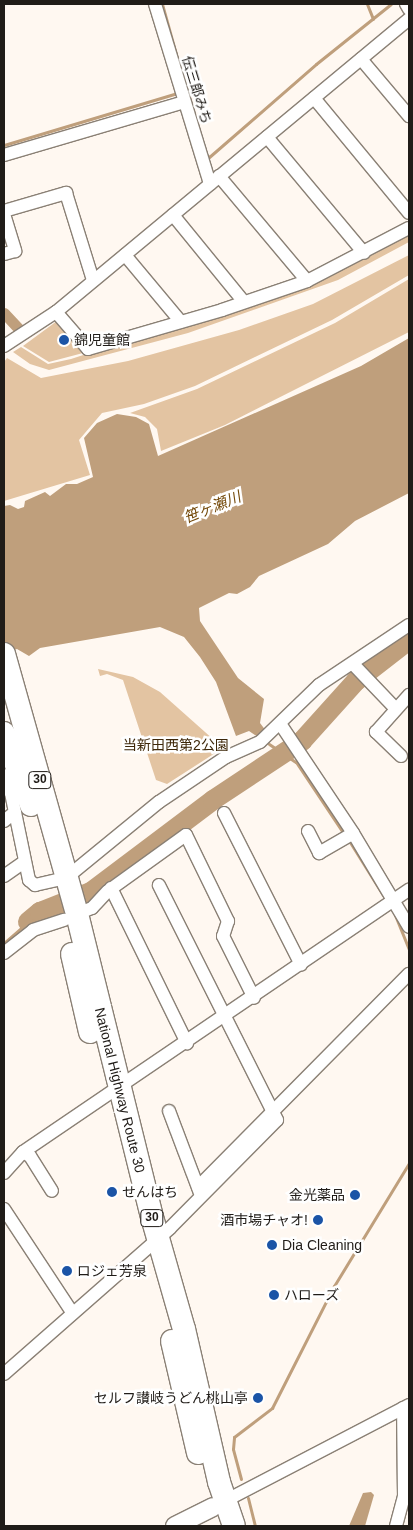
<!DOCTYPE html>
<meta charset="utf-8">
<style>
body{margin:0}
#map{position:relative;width:413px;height:1530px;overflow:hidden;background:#fff8f1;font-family:Helvetica,"Noto Sans JP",sans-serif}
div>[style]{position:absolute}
.green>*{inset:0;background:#e3c4a2}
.water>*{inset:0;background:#bf9f7c}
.stream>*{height:3px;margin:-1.5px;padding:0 1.5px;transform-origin:1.5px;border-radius:1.5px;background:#bf9f7c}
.canal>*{height:11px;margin:-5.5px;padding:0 5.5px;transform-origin:5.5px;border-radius:5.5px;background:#bf9f7c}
.river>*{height:20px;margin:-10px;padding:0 10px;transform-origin:10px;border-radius:10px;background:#bf9f7c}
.roads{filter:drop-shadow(1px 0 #8a8075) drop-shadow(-1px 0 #8a8075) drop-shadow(0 1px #8a8075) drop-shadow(0 -1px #8a8075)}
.street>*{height:12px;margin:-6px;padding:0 6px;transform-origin:6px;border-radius:6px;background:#fff}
.secondary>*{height:18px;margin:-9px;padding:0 9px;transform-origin:9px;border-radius:9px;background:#fff}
.highway>*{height:22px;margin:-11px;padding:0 11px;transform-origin:11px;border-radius:11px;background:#fff}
.dots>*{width:14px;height:14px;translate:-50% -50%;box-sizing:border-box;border:2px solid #fff;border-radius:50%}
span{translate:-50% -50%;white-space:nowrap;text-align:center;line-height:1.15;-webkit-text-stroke:5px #fff;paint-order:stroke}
.shield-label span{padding:1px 4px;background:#fff;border:1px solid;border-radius:4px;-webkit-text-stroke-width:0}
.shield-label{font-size:12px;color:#201c18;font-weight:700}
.street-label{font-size:14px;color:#201c18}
.poi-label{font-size:14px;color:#201c18}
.left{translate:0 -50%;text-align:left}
.right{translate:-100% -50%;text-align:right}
.park-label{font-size:14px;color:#3e2709}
.water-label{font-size:15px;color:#744a0b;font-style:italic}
.frame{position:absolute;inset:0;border:5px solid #201c18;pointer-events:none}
</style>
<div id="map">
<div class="green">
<i style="clip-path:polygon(409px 234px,409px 242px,338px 280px,188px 333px,49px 370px,30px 364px,13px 352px,21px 347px,48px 364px,71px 359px,335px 273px)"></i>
<i style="clip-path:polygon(409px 255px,409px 275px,332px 320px,195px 386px,144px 404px,102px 413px,79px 440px,90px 475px,4px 501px,4px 362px,7px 358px,41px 378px,128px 361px,239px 330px,313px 304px)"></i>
<i style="clip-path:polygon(409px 279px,409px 332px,225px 425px,161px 451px,157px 429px,145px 417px,130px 413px,197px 389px,335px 323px)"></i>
<i style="clip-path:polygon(57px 321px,83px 353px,49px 362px,23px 346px)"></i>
<i style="clip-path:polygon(98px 669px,133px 677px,160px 692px,223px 748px,167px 784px,156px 780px,123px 680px,107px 674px,100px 676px)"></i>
</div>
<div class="water">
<i style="clip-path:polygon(409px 338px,409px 493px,355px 521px,328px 544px,259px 576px,250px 587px,237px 594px,229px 593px,199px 608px,200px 621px,238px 678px,264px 699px,260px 723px,266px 731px,258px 737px,249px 731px,236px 736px,216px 682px,200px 657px,184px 637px,160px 627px,40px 648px,29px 656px,17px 649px,4px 653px,4px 506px,10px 505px,18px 509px,24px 507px,25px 501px,45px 492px,50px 496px,66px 484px,77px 484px,93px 477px,84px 438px,97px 423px,117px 414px,136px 417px,149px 424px,158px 456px,361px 366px)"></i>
<i style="clip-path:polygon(371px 1492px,374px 1495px,365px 1526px,349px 1526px,363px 1493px)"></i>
</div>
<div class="stream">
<i style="left:162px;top:4px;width:52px;rotate:74.4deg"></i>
<i style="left:367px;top:4px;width:16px;rotate:68deg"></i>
<i style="left:4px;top:145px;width:181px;rotate:-16.7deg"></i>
<i style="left:208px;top:156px;width:2px;rotate:90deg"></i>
<i style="left:208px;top:158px;width:143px;rotate:-41deg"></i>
<i style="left:316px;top:64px;width:96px;rotate:-38.7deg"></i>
<i style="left:269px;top:744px;width:32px;rotate:34deg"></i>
<i style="left:296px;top:762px;width:87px;rotate:56.3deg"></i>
<i style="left:348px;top:839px;width:66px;rotate:58deg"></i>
<i style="left:395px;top:915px;width:37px;rotate:68deg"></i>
<i style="left:4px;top:943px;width:32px;rotate:-41deg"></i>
<i style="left:241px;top:1479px;width:31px;rotate:-105deg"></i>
<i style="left:233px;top:1449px;width:12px;rotate:-85deg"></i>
<i style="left:234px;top:1437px;width:48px;rotate:-37.3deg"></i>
<i style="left:272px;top:1408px;width:137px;rotate:-63.1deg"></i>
<i style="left:334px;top:1286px;width:144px;rotate:-58.6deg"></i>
<i style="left:248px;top:1498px;width:29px;rotate:76deg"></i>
</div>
<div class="canal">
<i style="left:4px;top:313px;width:25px;rotate:47deg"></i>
</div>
<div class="river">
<i style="left:28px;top:922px;width:16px;rotate:-40deg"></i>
<i style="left:40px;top:912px;width:55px;rotate:-21.4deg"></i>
<i style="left:91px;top:892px;width:153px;rotate:-37deg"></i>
<i style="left:213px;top:800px;width:107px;rotate:-33.5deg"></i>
<i style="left:302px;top:741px;width:81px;rotate:-48deg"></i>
<i style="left:356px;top:681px;width:67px;rotate:-37.7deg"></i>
</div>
<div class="roads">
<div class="street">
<i style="left:155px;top:4px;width:188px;rotate:73deg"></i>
<i style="left:406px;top:4px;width:6px;rotate:59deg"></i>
<i style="left:361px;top:59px;width:75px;rotate:49.9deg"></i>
<i style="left:314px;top:98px;width:149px;rotate:50.4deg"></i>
<i style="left:267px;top:137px;width:151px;rotate:50.1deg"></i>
<i style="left:4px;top:155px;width:188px;rotate:-16.4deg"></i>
<i style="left:219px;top:176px;width:137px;rotate:50deg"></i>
<i style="left:4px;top:211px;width:65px;rotate:-16.2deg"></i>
<i style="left:66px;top:193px;width:91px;rotate:72.8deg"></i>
<i style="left:4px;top:214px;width:39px;rotate:73deg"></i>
<i style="left:15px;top:251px;width:11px;rotate:165deg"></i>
<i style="left:173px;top:215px;width:112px;rotate:50.8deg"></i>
<i style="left:125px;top:255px;width:87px;rotate:50.1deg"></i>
<i style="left:56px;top:312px;width:49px;rotate:49.1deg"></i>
<i style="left:88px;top:349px;width:140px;rotate:-16.2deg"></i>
<i style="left:222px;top:310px;width:90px;rotate:-18.8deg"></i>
<i style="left:307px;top:281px;width:115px;rotate:-27.5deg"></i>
<i style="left:4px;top:346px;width:62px;rotate:-33.2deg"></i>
<i style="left:56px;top:312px;width:459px;rotate:-39.7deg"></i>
<i style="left:353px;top:664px;width:62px;rotate:46.3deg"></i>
<i style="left:281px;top:725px;width:130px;rotate:56.3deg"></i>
<i style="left:353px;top:833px;width:109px;rotate:59.2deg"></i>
<i style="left:401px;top:756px;width:35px;rotate:-136deg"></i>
<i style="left:376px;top:732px;width:50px;rotate:-48.3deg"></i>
<i style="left:4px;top:775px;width:19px;rotate:69deg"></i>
<i style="left:11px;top:793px;width:89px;rotate:78.3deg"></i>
<i style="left:29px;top:880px;width:8px;rotate:40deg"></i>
<i style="left:35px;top:885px;width:32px;rotate:-13deg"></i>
<i style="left:66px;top:878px;width:120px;rotate:-39.3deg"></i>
<i style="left:159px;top:802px;width:81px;rotate:-33.9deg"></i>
<i style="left:226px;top:757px;width:37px;rotate:-24deg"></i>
<i style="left:260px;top:742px;width:82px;rotate:-44deg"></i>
<i style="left:319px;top:685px;width:108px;rotate:-33.7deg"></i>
<i style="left:224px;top:813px;width:170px;rotate:63.1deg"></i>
<i style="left:4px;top:821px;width:14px;rotate:-39deg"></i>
<i style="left:308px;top:831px;width:25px;rotate:63deg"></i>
<i style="left:319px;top:853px;width:39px;rotate:-30deg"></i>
<i style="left:4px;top:876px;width:24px;rotate:-35deg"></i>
<i style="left:111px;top:888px;width:173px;rotate:63.9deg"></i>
<i style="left:77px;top:914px;width:16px;rotate:-22deg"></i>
<i style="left:92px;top:908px;width:23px;rotate:-47deg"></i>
<i style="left:108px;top:891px;width:96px;rotate:-35.7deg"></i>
<i style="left:186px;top:835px;width:96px;rotate:64deg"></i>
<i style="left:228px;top:921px;width:16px;rotate:108deg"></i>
<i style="left:223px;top:936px;width:69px;rotate:63.4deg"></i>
<i style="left:4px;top:953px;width:37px;rotate:-38deg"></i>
<i style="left:33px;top:930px;width:33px;rotate:-18deg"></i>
<i style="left:169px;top:1111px;width:88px;rotate:69.3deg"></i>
<i style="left:23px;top:1152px;width:8px;rotate:30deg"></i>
<i style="left:30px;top:1156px;width:41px;rotate:57.8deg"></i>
<i style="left:4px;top:1173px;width:28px;rotate:-48deg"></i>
<i style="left:23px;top:1152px;width:467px;rotate:-34.2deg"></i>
<i style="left:198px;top:1187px;width:300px;rotate:-45.3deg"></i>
<i style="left:4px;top:1209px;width:123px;rotate:56.6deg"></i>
<i style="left:4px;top:1374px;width:221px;rotate:-41.3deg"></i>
<i style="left:170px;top:1228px;width:152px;rotate:-45.3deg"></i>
<i style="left:277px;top:1120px;width:263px;rotate:-116.7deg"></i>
<i style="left:221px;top:1503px;width:212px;rotate:-27.5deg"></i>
<i style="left:396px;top:1526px;width:30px;rotate:-75deg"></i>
<i style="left:404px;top:1497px;width:89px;rotate:-90.6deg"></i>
</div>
<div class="secondary">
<i style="left:175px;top:1526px;width:42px;rotate:-26.6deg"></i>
</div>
<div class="highway">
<i style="left:4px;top:654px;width:270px;rotate:74.3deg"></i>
<i style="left:77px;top:914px;width:312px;rotate:76.1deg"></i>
<i style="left:152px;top:1217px;width:116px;rotate:74.1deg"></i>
<i style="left:184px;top:1329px;width:157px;rotate:77.1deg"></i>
<i style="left:219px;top:1482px;width:46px;rotate:71.2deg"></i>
<i style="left:4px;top:733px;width:77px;rotate:69.4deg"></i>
<i style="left:72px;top:954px;width:80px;rotate:77deg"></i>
<i style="left:172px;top:1341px;width:115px;rotate:76.9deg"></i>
</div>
</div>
<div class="dots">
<i style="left:64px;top:340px;background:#1b54a6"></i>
<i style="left:112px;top:1192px;background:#1b54a6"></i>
<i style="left:355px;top:1195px;background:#1b54a6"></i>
<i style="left:318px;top:1220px;background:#1b54a6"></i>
<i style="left:272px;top:1245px;background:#1b54a6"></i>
<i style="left:67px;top:1271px;background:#1b54a6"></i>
<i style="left:274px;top:1295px;background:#1b54a6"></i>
<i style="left:258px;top:1398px;background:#1b54a6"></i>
</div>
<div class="shield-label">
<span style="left:40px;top:780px">30</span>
<span style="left:152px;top:1218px">30</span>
</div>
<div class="street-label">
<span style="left:197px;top:90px;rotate:73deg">伝三郎みち</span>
<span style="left:120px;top:1090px;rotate:76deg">National Highway Route 30</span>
</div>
<div class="poi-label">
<span class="left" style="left:74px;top:340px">錦児童館</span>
<span class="left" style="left:122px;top:1192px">せんはち</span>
<span class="right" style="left:345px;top:1195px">金光薬品</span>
<span class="right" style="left:308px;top:1220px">酒市場チャオ!</span>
<span class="left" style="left:282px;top:1245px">Dia Cleaning</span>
<span class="left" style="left:77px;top:1271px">ロジェ芳泉</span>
<span class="left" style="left:284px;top:1295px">ハローズ</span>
<span class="right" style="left:248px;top:1398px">セルフ讃岐うどん桃山亭</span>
</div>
<div class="park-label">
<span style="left:176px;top:745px">当新田西第2公園</span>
</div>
<div class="water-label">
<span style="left:212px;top:507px;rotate:-22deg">笹ヶ瀬川</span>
</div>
<div class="frame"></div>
</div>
